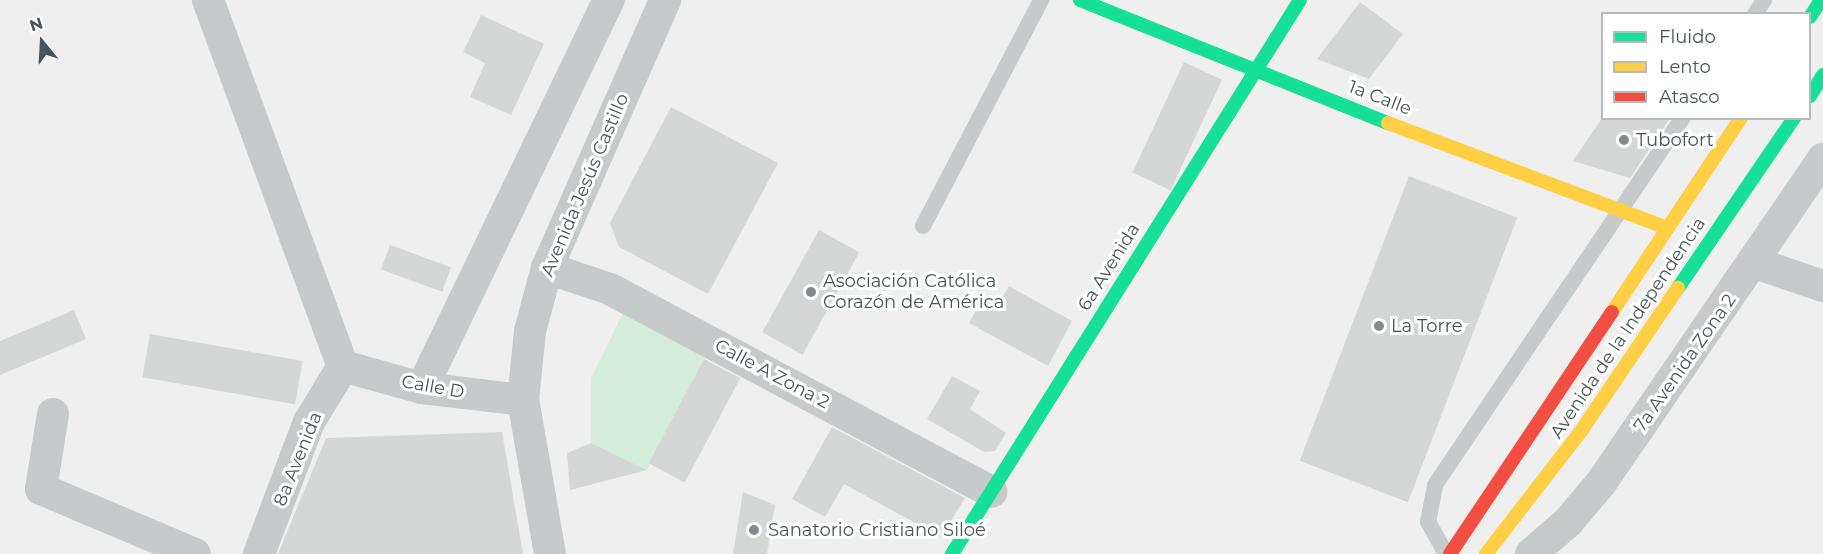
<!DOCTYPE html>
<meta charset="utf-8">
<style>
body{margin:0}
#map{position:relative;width:1823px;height:554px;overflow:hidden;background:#efefef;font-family:Montserrat,sans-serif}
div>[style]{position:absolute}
.green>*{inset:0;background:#d4edda}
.building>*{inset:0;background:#d5d7d7;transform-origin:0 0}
.lane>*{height:16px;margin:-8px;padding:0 8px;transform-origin:8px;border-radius:8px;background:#c6cacb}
.street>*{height:32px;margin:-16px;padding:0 16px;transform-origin:16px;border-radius:16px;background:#c6cacb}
.fast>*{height:14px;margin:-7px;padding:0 7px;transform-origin:7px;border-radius:7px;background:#16e098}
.slow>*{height:14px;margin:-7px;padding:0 7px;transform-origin:7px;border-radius:7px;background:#ffcf43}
.jam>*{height:14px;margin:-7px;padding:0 7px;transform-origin:7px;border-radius:7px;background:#f24e42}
.dots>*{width:16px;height:16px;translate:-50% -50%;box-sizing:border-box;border:3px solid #fff;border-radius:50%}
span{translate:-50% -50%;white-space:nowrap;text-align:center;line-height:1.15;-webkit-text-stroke:6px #fff;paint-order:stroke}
.street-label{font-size:18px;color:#47545a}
.poi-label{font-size:18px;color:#47545a}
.left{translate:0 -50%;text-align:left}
.legend{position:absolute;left:1601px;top:12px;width:210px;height:108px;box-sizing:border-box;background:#fff;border:2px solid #b5bbbd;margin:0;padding:8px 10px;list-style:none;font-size:18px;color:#47545a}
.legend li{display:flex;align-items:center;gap:12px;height:30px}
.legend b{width:30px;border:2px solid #b5bbbd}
.north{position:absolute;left:12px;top:12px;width:60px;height:60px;-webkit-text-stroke:4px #fff;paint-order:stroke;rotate:342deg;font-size:16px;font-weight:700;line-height:24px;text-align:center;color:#47545a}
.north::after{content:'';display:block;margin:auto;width:21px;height:27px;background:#47545a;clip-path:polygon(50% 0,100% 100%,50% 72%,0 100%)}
</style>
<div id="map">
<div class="green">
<i style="clip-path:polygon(624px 311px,706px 355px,647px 470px,591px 443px,591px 378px)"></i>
</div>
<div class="building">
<i style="clip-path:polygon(1360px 2px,1403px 34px,1369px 79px,1317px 59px)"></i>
<i style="clip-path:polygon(481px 15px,544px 44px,511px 115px,470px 97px,485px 63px,463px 52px)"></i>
<i style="left:1184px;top:62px;width:42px;height:122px;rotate:25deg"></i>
<i style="clip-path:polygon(671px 107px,778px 163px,708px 294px,619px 247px,610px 223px)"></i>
<i style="clip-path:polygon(1602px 118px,1670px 118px,1630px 178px,1573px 161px)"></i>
<i style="left:1409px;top:176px;width:116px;height:305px;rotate:21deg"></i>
<i style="left:819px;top:230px;width:46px;height:117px;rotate:29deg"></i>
<i style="left:390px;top:245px;width:65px;height:26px;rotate:20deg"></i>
<i style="clip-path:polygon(1009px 286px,1072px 321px,1048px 366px,969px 323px,983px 297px,998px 305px)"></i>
<i style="clip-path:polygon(74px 310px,86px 339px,0 375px,0 341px)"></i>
<i style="left:150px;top:334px;width:155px;height:44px;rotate:10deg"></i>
<i style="left:704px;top:359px;width:41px;height:118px;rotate:28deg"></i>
<i style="clip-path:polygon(952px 376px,980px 391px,970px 409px,1006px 433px,995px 451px,984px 452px,927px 419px)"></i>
<i style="clip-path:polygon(832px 427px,965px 498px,941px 537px,844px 484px,825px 517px,792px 499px)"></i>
<i style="clip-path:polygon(502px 432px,523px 554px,278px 554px,326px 438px)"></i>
<i style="clip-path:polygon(591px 443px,647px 470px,570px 490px,567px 453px)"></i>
<i style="clip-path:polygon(743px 492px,775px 505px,767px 554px,733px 554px)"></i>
</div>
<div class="lane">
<i style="left:1755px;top:14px;width:17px;rotate:-57deg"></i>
<i style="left:923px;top:226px;width:255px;rotate:-62.4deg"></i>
<i style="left:1446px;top:554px;width:37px;rotate:-119deg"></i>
<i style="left:1428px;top:522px;width:38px;rotate:-79deg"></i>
<i style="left:1435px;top:485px;width:443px;rotate:-56deg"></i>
</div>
<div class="street">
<i style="left:208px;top:0;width:390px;rotate:69.8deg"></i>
<i style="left:1755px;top:263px;width:72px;rotate:18.7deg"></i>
<i style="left:547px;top:268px;width:66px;rotate:18.4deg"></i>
<i style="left:610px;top:289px;width:432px;rotate:28deg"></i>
<i style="left:343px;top:366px;width:82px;rotate:15.6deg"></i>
<i style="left:422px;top:388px;width:102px;rotate:6.8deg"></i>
<i style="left:422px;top:388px;width:431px;rotate:-64.3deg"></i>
<i style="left:53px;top:414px;width:76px;rotate:99.1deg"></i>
<i style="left:41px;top:489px;width:167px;rotate:22.9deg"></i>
<i style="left:259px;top:554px;width:141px;rotate:-69.3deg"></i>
<i style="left:309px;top:422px;width:66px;rotate:-58.7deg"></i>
<i style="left:550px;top:554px;width:156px;rotate:-99.9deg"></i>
<i style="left:523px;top:400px;width:69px;rotate:-84.2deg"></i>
<i style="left:530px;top:331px;width:65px;rotate:-74.9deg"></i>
<i style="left:547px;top:268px;width:293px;rotate:-66.2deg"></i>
<i style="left:1531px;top:554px;width:49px;rotate:-40.9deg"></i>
<i style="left:1568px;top:522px;width:51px;rotate:-49.8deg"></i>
<i style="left:1601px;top:483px;width:393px;rotate:-55.6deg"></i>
</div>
<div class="fast">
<i style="left:1080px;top:0;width:332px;rotate:21.8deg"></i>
<i style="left:1810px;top:17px;width:20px;rotate:-57deg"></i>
<i style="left:1810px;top:96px;width:25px;rotate:-58deg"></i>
<i style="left:1678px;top:288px;width:206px;rotate:-55.7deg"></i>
<i style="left:952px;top:554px;width:654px;rotate:-57.86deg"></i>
</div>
<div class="slow">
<i style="left:1388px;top:123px;width:298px;rotate:20.6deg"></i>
<i style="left:1612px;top:312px;width:233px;rotate:-56.4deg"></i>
<i style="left:1486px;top:554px;width:155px;rotate:-52.3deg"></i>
<i style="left:1581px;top:431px;width:173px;rotate:-55.9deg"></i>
</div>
<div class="jam">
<i style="left:1450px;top:554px;width:291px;rotate:-56.2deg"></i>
</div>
<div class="dots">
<i style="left:1624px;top:140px;background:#828a8e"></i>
<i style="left:811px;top:292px;background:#828a8e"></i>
<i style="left:1379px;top:326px;background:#828a8e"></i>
<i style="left:754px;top:530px;background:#828a8e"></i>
</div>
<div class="street-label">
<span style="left:1380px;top:98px;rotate:21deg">1a Calle</span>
<span style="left:585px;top:185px;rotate:-67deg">Avenida Jesús Castillo</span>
<span style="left:1109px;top:267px;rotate:-58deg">6a Avenida</span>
<span style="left:1628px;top:328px;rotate:-56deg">Avenida de la Independencia</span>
<span style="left:1685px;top:363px;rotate:-55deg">7a Avenida Zona 2</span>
<span style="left:772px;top:374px;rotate:28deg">Calle A Zona 2</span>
<span style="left:433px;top:387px;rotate:10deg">Calle D</span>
<span style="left:298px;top:459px;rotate:-68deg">8a Avenida</span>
</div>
<div class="poi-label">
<span class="left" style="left:1636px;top:140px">Tubofort</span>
<span class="left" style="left:823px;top:292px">Asociación Católica<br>Corazón de América</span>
<span class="left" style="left:1391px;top:326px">La Torre</span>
<span class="left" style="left:768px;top:530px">Sanatorio Cristiano Siloé</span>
</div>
<ul class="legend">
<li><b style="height:8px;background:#16e098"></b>Fluido</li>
<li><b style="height:8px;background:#ffcf43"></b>Lento</li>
<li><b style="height:8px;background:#f24e42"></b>Atasco</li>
</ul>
<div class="north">N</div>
</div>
